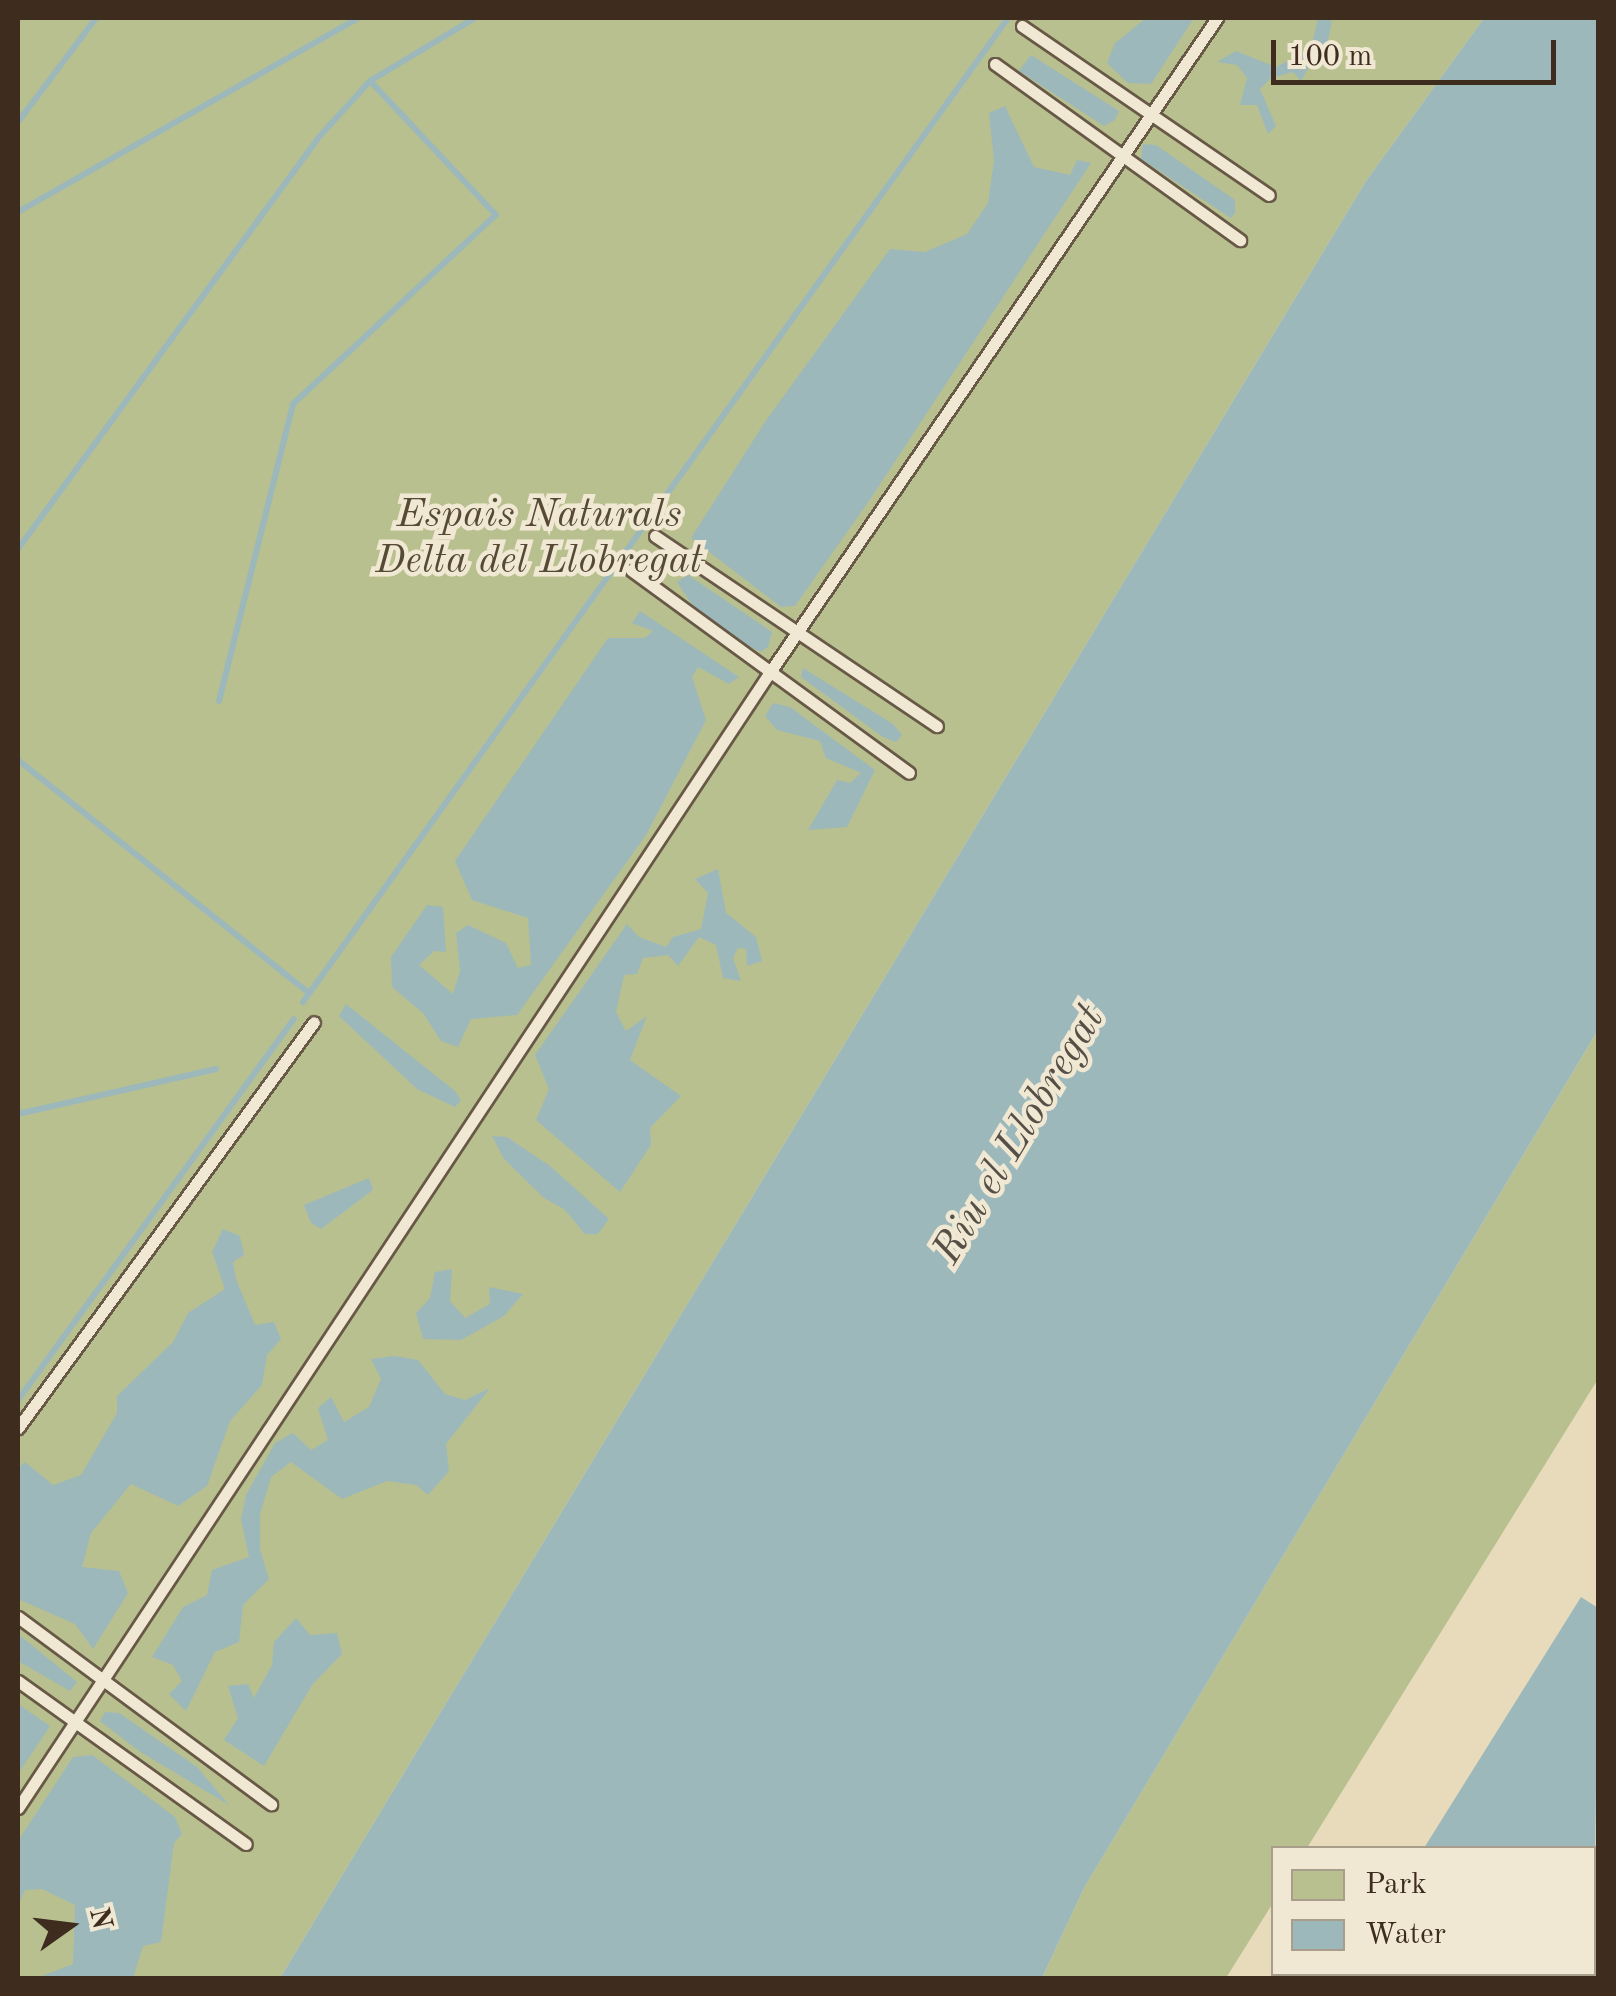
<!DOCTYPE html>
<style>
body{margin:0}
#map{position:relative;width:1616px;height:1996px;overflow:hidden;background:#e8dbbc;font-family:"Old Standard TT",serif}
div>[style]{position:absolute}
.green>*{inset:0;background:#b8c08f}
.water>*{inset:0;background:#9cb8bb}
.stream>*{height:6px;margin:-3px;padding:0 3px;transform-origin:3px;border-radius:3px;background:#9cb8bb}
.roads{filter:drop-shadow(2px 0 #685846) drop-shadow(-2px 0 #685846) drop-shadow(0 2px #685846) drop-shadow(0 -2px #685846)}
.service>*{height:11px;margin:-5.5px;padding:0 5.5px;transform-origin:5.5px;border-radius:5.5px;background:#f0e8d3}
span{translate:-50% -50%;white-space:nowrap;text-align:center;line-height:1.15;-webkit-text-stroke:9px #f0e8d3;paint-order:stroke}
.park-label{font-size:40px;color:#564a35;font-style:italic}
.water-label{font-size:42px;color:#564f46;font-style:italic}
.frame{position:absolute;inset:0;border:20px solid #3e2c1f;pointer-events:none}
.legend{position:absolute;left:1271px;top:1846px;width:325px;height:130px;box-sizing:border-box;background:#f0e8d3;border:2px solid #a99d8b;margin:0;padding:12px 18px;list-style:none;font-size:30px;color:#3e2c1f}
.legend li{display:flex;align-items:center;gap:20px;height:50px}
.legend b{width:50px;border:2px solid #a99d8b}
.north{position:absolute;left:20px;top:1876px;width:100px;height:100px;-webkit-text-stroke:8px #f0e8d3;paint-order:stroke;rotate:76deg;font-size:28px;font-weight:700;line-height:40px;text-align:center;color:#3e2c1f}
.north::after{content:'';display:block;margin:auto;width:35px;height:45px;background:#3e2c1f;clip-path:polygon(50% 0,100% 100%,50% 72%,0 100%)}
.scale{position:absolute;left:1271px;top:40px;width:285px;height:45px;box-sizing:border-box;border:5px solid #3e2c1f;border-top:0;padding-left:12px;font-size:30px;line-height:35px;white-space:nowrap;color:#3e2c1f;-webkit-text-stroke:8px #f0e8d3;paint-order:stroke}
</style>
<div id="map">
<div class="green">
<i style="clip-path:polygon(18px 18px,1484px 18px,1366px 181px,280px 1978px,18px 1978px)"></i>
<i style="clip-path:polygon(1598px 1030px,1598px 1379px,1307px 1848px,1274px 1848px,1273px 1903px,1226px 1978px,1042px 1978px,1084px 1888px)"></i>
</div>
<div class="water">
<i style="clip-path:polygon(1146px 18px,1194px 18px,1151px 84px,1128px 83px,1107px 63px,1115px 43px)"></i>
<i style="clip-path:polygon(1318px 18px,1332px 21px,1323px 65px,1310px 65px,1301px 81px,1293px 72px,1271px 78px,1260px 89px,1276px 126px,1268px 134px,1257px 105px,1240px 105px,1247px 78px,1237px 65px,1217px 62px,1236px 51px,1276px 67px,1311px 49px)"></i>
<i style="clip-path:polygon(1484px 18px,1598px 18px,1598px 1030px,1084px 1888px,1042px 1978px,280px 1978px,1366px 181px)"></i>
<i style="clip-path:polygon(1031px 55px,1119px 111px,1115px 120px,1104px 126px,1019px 71px)"></i>
<i style="clip-path:polygon(1005px 106px,1034px 167px,1070px 175px,1077px 160px,1091px 163px,871px 498px,795px 606px,781px 607px,691px 538px,765px 422px,890px 249px,925px 252px,967px 234px,988px 203px,994px 161px,989px 113px)"></i>
<i style="clip-path:polygon(1143px 144px,1156px 145px,1235px 200px,1235px 213px,1231px 218px,1141px 159px)"></i>
<i style="clip-path:polygon(688px 575px,772px 632px,768px 647px,761px 652px,742px 643px,693px 606px,677px 582px)"></i>
<i style="clip-path:polygon(640px 611px,739px 677px,729px 684px,698px 667px,692px 677px,706px 720px,646px 835px,517px 1015px,471px 1019px,458px 1047px,441px 1041px,423px 1013px,392px 987px,391px 957px,427px 905px,443px 907px,446px 952px,434px 951px,419px 965px,453px 994px,460px 971px,456px 933px,468px 925px,506px 943px,518px 968px,531px 965px,528px 918px,472px 900px,455px 861px,608px 638px,645px 638px,653px 631px,632px 623px)"></i>
<i style="clip-path:polygon(803px 668px,893px 724px,902px 735px,896px 742px,883px 737px,801px 677px)"></i>
<i style="clip-path:polygon(773px 703px,790px 707px,875px 770px,847px 827px,808px 830px,837px 780px,850px 783px,861px 773px,826px 758px,820px 741px,777px 730px,765px 716px)"></i>
<i style="clip-path:polygon(718px 869px,726px 913px,756px 937px,762px 961px,747px 966px,746px 949px,738px 948px,733px 958px,741px 981px,723px 978px,716px 945px,699px 937px,678px 966px,668px 955px,643px 958px,637px 974px,624px 975px,616px 1012px,626px 1031px,647px 1016px,630px 1060px,681px 1096px,650px 1128px,651px 1145px,620px 1192px,536px 1120px,549px 1089px,535px 1055px,627px 924px,639px 937px,666px 947px,673px 937px,701px 929px,708px 893px,695px 879px)"></i>
<i style="clip-path:polygon(346px 1004px,455px 1091px,461px 1100px,455px 1107px,417px 1089px,339px 1016px)"></i>
<i style="clip-path:polygon(492px 1136px,507px 1137px,550px 1166px,609px 1219px,598px 1234px,585px 1234px,564px 1209px,544px 1198px,504px 1159px)"></i>
<i style="clip-path:polygon(369px 1178px,373px 1190px,321px 1229px,311px 1223px,304px 1205px)"></i>
<i style="clip-path:polygon(223px 1229px,240px 1236px,244px 1255px,233px 1262px,236px 1279px,255px 1325px,274px 1322px,281px 1339px,267px 1355px,262px 1385px,230px 1421px,207px 1486px,178px 1506px,131px 1484px,91px 1533px,82px 1567px,119px 1571px,128px 1593px,93px 1649px,75px 1624px,18px 1599px,18px 1468px,25px 1462px,53px 1485px,81px 1475px,117px 1413px,117px 1396px,173px 1342px,188px 1313px,225px 1289px,212px 1252px)"></i>
<i style="clip-path:polygon(452px 1269px,450px 1301px,465px 1318px,490px 1304px,489px 1287px,523px 1294px,504px 1316px,461px 1340px,423px 1339px,416px 1313px,430px 1298px,435px 1272px)"></i>
<i style="clip-path:polygon(394px 1356px,418px 1360px,445px 1394px,465px 1400px,490px 1388px,446px 1444px,449px 1471px,428px 1495px,416px 1485px,387px 1481px,342px 1499px,291px 1462px,271px 1477px,260px 1514px,260px 1549px,269px 1579px,243px 1605px,239px 1642px,215px 1652px,186px 1711px,169px 1694px,182px 1681px,173px 1665px,152px 1657px,183px 1607px,207px 1595px,212px 1570px,249px 1557px,241px 1519px,246px 1495px,275px 1443px,293px 1433px,311px 1450px,328px 1440px,318px 1408px,331px 1397px,344px 1422px,369px 1407px,381px 1379px,371px 1359px)"></i>
<i style="clip-path:polygon(1581px 1597px,1598px 1608px,1594px 1965px,1594px 1848px,1424px 1848px)"></i>
<i style="clip-path:polygon(296px 1618px,310px 1635px,337px 1633px,342px 1654px,312px 1685px,264px 1766px,224px 1740px,238px 1718px,228px 1686px,248px 1684px,254px 1698px,272px 1665px,274px 1642px)"></i>
<i style="clip-path:polygon(18px 1634px,77px 1682px,70px 1691px,18px 1661px)"></i>
<i style="clip-path:polygon(18px 1704px,50px 1726px,18px 1774px)"></i>
<i style="clip-path:polygon(105px 1712px,119px 1713px,197px 1767px,229px 1805px,139px 1751px,100px 1721px)"></i>
<i style="clip-path:polygon(92px 1755px,175px 1817px,182px 1834px,174px 1843px,161px 1942px,143px 1946px,133px 1978px,37px 1978px,73px 1964px,75px 1905px,42px 1889px,25px 1890px,18px 1906px,18px 1841px,73px 1757px)"></i>
</div>
<div class="stream">
<i style="left:18px;top:122px;width:130px;rotate:-53.1deg"></i>
<i style="left:18px;top:212px;width:391px;rotate:-29.7deg"></i>
<i style="left:18px;top:549px;width:510px;rotate:-53.85deg"></i>
<i style="left:319px;top:137px;width:76px;rotate:-47.7deg"></i>
<i style="left:370px;top:81px;width:122px;rotate:-31deg"></i>
<i style="left:219px;top:701px;width:306px;rotate:-76deg"></i>
<i style="left:293px;top:404px;width:277px;rotate:-43deg"></i>
<i style="left:496px;top:215px;width:184px;rotate:-133.2deg"></i>
<i style="left:18px;top:760px;width:373px;rotate:38.7deg"></i>
<i style="left:303px;top:1002px;width:1210px;rotate:-54.38deg"></i>
<i style="left:18px;top:1114px;width:203px;rotate:-12.8deg"></i>
<i style="left:18px;top:1400px;width:470px;rotate:-54.1deg"></i>
</div>
<div class="roads">
<div class="service">
<i style="left:1022px;top:26px;width:299px;rotate:34.4deg"></i>
<i style="left:995px;top:64px;width:302px;rotate:35.7deg"></i>
<i style="left:655px;top:536px;width:340px;rotate:34deg"></i>
<i style="left:631px;top:570px;width:344px;rotate:36.1deg"></i>
<i style="left:18px;top:1428px;width:502px;rotate:-53.91deg"></i>
<i style="left:18px;top:1617px;width:315px;rotate:36.5deg"></i>
<i style="left:18px;top:1681px;width:280px;rotate:35.6deg"></i>
<i style="left:18px;top:1808px;width:1359px;rotate:-56.5deg"></i>
<i style="left:768px;top:675px;width:796px;rotate:-55.65deg"></i>
</div>
</div>
<div class="park-label">
<span style="left:539px;top:539px">Espais Naturals<br>Delta del Llobregat</span>
</div>
<div class="water-label">
<span style="left:1020px;top:1135px;rotate:-59deg">Riu el Llobregat</span>
</div>
<div class="frame"></div>
<ul class="legend">
<li><b style="height:28px;background:#b8c08f"></b>Park</li>
<li><b style="height:28px;background:#9cb8bb"></b>Water</li>
</ul>
<div class="north">N</div>
<div class="scale">100 m</div>
</div>
